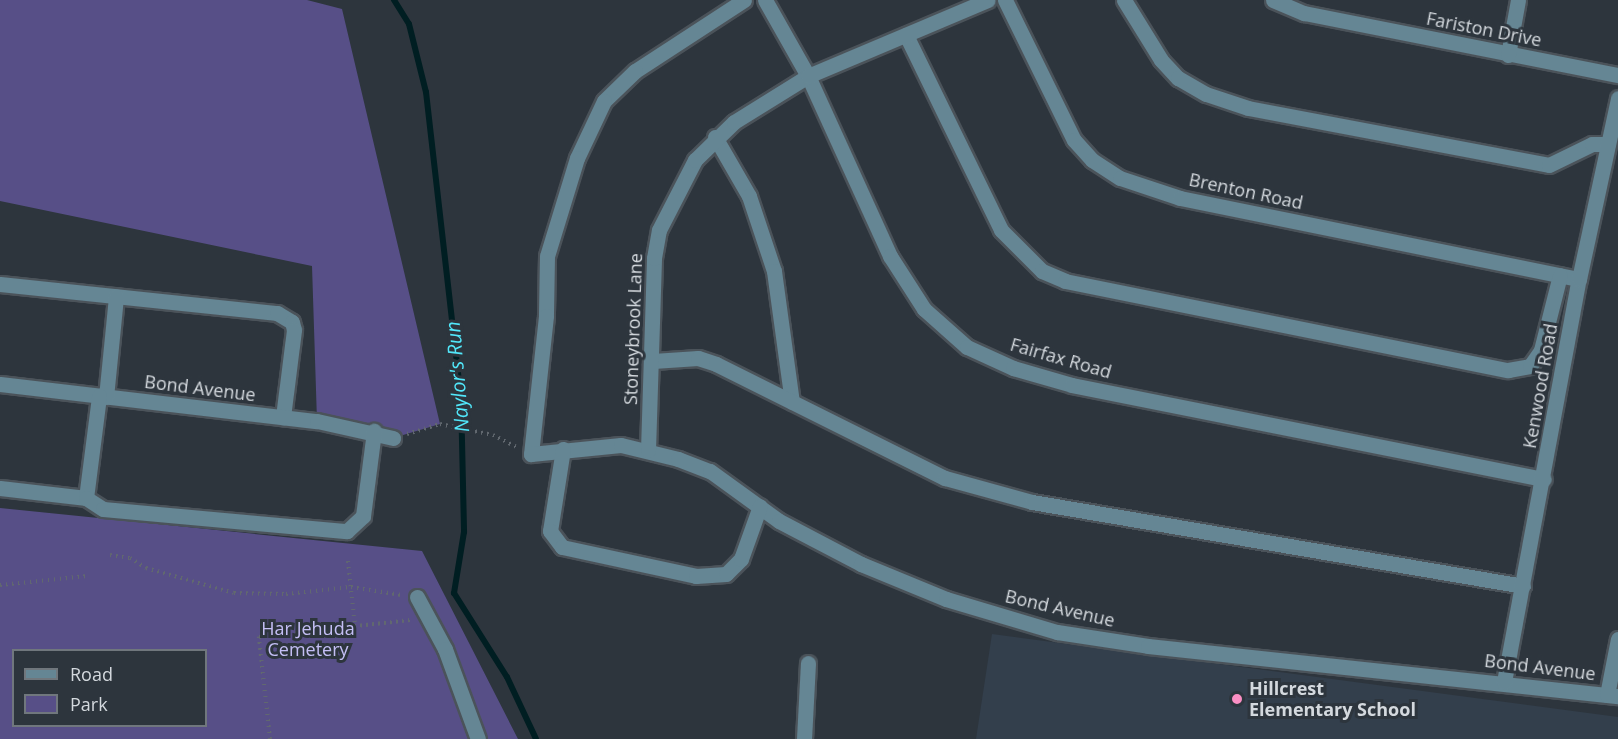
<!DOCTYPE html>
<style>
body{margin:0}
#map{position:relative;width:1618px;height:739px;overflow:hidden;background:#2d353d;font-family:"Open Sans",sans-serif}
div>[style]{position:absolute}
.built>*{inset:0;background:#333f4c}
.green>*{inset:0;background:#574f87}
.stream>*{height:6px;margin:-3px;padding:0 3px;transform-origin:3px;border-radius:3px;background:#001e22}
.path>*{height:4px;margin-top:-2px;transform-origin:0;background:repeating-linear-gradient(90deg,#61686f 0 1.5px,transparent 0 6px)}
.roads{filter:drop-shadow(2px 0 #4b535a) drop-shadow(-2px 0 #4b535a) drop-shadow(0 2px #4b535a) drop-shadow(0 -2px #4b535a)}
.minor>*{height:15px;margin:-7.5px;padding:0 7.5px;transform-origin:7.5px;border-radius:7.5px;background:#658694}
.dots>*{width:16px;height:16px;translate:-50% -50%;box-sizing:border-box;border:3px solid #2d353d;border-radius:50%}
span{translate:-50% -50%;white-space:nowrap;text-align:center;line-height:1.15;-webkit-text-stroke:6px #2d353d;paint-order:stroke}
.street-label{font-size:18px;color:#d4d9de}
.park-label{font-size:18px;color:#c4bff5}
.poi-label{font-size:18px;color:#d4d9de;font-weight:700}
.left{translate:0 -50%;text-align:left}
.water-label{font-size:20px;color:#52e8fb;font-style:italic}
.legend{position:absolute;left:12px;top:649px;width:195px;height:78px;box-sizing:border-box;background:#2d353d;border:2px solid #70777d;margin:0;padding:8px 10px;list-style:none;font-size:18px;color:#d4d9de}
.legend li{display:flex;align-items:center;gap:12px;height:30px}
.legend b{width:30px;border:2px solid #70777d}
</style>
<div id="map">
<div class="built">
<i style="clip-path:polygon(992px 634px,1618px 717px,1618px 739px,976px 739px)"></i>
</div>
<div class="green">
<i style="clip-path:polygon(0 0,307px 0,342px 9px,440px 424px,393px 438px,317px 421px,312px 266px,0 201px)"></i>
<i style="clip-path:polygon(evenodd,0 508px,422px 551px,518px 739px,0 739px,0 508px,14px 650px,206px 650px,206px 726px,14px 726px,14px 650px)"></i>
</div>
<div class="stream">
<i style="left:394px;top:0;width:28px;rotate:58deg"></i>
<i style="left:409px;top:24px;width:70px;rotate:76deg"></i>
<i style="left:426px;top:92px;width:307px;rotate:83.5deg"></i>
<i style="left:461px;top:397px;width:135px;rotate:88.7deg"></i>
<i style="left:464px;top:532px;width:62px;rotate:99.3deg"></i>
<i style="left:454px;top:593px;width:99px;rotate:57.8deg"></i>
<i style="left:507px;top:677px;width:68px;rotate:64.9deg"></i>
</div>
<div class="path">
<i style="left:407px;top:434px;width:34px;rotate:-17deg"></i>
<i style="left:440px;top:424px;width:54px;rotate:11.7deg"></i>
<i style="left:493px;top:435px;width:27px;rotate:27deg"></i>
<i style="left:110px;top:555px;width:20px;rotate:9deg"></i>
<i style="left:130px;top:558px;width:19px;rotate:32deg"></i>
<i style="left:146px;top:568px;width:91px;rotate:15.9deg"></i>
<i style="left:234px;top:593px;width:52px;rotate:1.1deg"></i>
<i style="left:286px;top:594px;width:65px;rotate:-6.1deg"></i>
<i style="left:351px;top:587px;width:51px;rotate:9.1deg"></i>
<i style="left:348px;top:561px;width:65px;rotate:83.9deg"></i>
<i style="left:0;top:585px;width:88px;rotate:-5.8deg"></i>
<i style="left:270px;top:739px;width:103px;rotate:-96.2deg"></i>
<i style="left:259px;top:637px;width:152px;rotate:-6.4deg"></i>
</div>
<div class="roads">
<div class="minor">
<i style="left:744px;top:0;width:130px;rotate:146.9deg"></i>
<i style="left:635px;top:71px;width:43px;rotate:135.9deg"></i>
<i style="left:604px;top:101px;width:63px;rotate:115.3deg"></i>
<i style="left:577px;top:158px;width:102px;rotate:107deg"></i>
<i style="left:547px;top:256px;width:60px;rotate:91deg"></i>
<i style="left:546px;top:316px;width:139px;rotate:96.2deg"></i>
<i style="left:531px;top:454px;width:90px;rotate:-5.7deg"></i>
<i style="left:621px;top:445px;width:59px;rotate:13.8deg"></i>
<i style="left:678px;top:459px;width:34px;rotate:21deg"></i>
<i style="left:710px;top:471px;width:85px;rotate:35.9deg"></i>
<i style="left:779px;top:521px;width:93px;rotate:27.7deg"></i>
<i style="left:861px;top:564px;width:92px;rotate:22.4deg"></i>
<i style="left:946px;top:599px;width:116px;rotate:16.6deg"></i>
<i style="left:1057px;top:632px;width:92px;rotate:8.7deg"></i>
<i style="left:1148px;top:646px;width:473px;rotate:6.1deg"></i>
<i style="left:765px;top:0;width:87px;rotate:60.5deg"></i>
<i style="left:808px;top:76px;width:198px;rotate:65.5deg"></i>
<i style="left:890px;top:256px;width:63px;rotate:57.3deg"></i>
<i style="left:924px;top:309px;width:57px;rotate:41.5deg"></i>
<i style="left:967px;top:347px;width:51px;rotate:24.5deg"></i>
<i style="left:1013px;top:368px;width:61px;rotate:16.1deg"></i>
<i style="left:1072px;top:385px;width:481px;rotate:11.3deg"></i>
<i style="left:1005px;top:0;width:156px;rotate:63.8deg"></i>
<i style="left:1074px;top:140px;width:27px;rotate:48deg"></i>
<i style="left:1092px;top:160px;width:33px;rotate:33deg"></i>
<i style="left:1120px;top:178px;width:63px;rotate:18.4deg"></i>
<i style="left:1180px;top:198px;width:407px;rotate:11.5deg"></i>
<i style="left:1124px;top:0;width:70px;rotate:58.3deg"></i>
<i style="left:1161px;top:60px;width:25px;rotate:47deg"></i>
<i style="left:1178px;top:78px;width:32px;rotate:30deg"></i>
<i style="left:1206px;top:94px;width:44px;rotate:18.4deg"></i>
<i style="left:1248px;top:108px;width:306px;rotate:10.7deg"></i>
<i style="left:1549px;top:165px;width:48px;rotate:-26deg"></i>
<i style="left:1592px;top:144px;width:16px"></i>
<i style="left:1273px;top:0;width:34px;rotate:23deg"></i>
<i style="left:1304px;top:13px;width:320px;rotate:11.2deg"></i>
<i style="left:906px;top:35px;width:217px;rotate:64deg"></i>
<i style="left:1001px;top:230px;width:58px;rotate:45deg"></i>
<i style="left:1042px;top:271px;width:25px;rotate:23deg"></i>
<i style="left:1065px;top:281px;width:452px;rotate:11.4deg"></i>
<i style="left:1508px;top:370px;width:22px;rotate:-10deg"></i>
<i style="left:1530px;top:366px;width:19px;rotate:-55deg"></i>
<i style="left:1541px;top:350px;width:77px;rotate:-75.8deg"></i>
<i style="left:1508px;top:55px;width:56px;rotate:-79.7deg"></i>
<i style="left:715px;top:137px;width:68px;rotate:60deg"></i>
<i style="left:749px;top:196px;width:79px;rotate:71.6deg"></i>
<i style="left:774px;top:271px;width:132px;rotate:82.2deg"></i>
<i style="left:0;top:284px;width:279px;rotate:6deg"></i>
<i style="left:277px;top:313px;width:17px;rotate:31deg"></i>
<i style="left:292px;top:322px;width:8px;rotate:76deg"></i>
<i style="left:294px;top:330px;width:88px;rotate:97.2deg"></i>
<i style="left:653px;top:361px;width:45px;rotate:-3.8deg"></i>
<i style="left:698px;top:358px;width:19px;rotate:18deg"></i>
<i style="left:716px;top:364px;width:256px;rotate:26.5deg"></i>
<i style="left:945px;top:478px;width:90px;rotate:15.4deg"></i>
<i style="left:1032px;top:502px;width:498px;rotate:9.7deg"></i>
<i style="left:0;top:384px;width:319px;rotate:6.7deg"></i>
<i style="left:317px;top:421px;width:78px;rotate:12.6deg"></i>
<i style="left:106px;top:397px;width:101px;rotate:-84.3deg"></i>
<i style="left:563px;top:449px;width:83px;rotate:99deg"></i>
<i style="left:550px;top:531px;width:20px;rotate:53deg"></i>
<i style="left:562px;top:547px;width:137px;rotate:12.2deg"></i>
<i style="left:696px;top:576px;width:30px;rotate:-4deg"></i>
<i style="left:726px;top:574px;width:21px;rotate:-45deg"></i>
<i style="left:741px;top:559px;width:56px;rotate:-70.3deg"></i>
<i style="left:648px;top:450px;width:192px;rotate:-88.2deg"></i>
<i style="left:654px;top:258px;width:28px;rotate:-80deg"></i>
<i style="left:659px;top:230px;width:79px;rotate:-62.8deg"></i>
<i style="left:695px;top:160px;width:54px;rotate:-44.3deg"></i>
<i style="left:734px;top:122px;width:87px;rotate:-31.9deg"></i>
<i style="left:808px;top:76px;width:195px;rotate:-22.9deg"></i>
<i style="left:0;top:488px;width:87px;rotate:6.6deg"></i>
<i style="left:86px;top:498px;width:103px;rotate:-82.7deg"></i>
<i style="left:86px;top:498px;width:20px;rotate:33deg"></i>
<i style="left:103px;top:509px;width:245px;rotate:5.2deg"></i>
<i style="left:347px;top:531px;width:22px;rotate:-43deg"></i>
<i style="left:363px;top:516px;width:86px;rotate:-82.6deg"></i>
<i style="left:417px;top:597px;width:59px;rotate:61.7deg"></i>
<i style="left:445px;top:649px;width:96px;rotate:69.9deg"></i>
<i style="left:1504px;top:682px;width:410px;rotate:-79.5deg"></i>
<i style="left:1579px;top:279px;width:185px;rotate:-77.8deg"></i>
<i style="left:1607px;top:695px;width:57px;rotate:-78.9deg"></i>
<i style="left:804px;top:739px;width:76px;rotate:-87deg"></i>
</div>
</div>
<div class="dots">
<i style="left:1237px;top:699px;background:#fb8fc4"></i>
</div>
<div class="street-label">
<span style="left:1484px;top:29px;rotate:11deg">Fariston Drive</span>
<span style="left:1246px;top:191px;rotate:12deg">Brenton Road</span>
<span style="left:633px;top:329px;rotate:-88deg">Stoneybrook Lane</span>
<span style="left:1061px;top:358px;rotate:16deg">Fairfax Road</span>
<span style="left:1540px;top:386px;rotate:-80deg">Kenwood Road</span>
<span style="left:200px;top:388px;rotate:7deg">Bond Avenue</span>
<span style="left:1060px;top:608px;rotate:13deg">Bond Avenue</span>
<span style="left:1540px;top:667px;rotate:7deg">Bond Avenue</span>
</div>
<div class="park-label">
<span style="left:308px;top:639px">Har Jehuda<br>Cemetery</span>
</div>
<div class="poi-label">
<span class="left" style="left:1249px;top:699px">Hillcrest<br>Elementary School</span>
</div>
<div class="water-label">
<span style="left:457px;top:377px;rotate:-95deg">Naylor's Run</span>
</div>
<ul class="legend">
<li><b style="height:8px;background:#658694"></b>Road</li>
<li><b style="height:16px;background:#574f87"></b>Park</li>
</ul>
</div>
